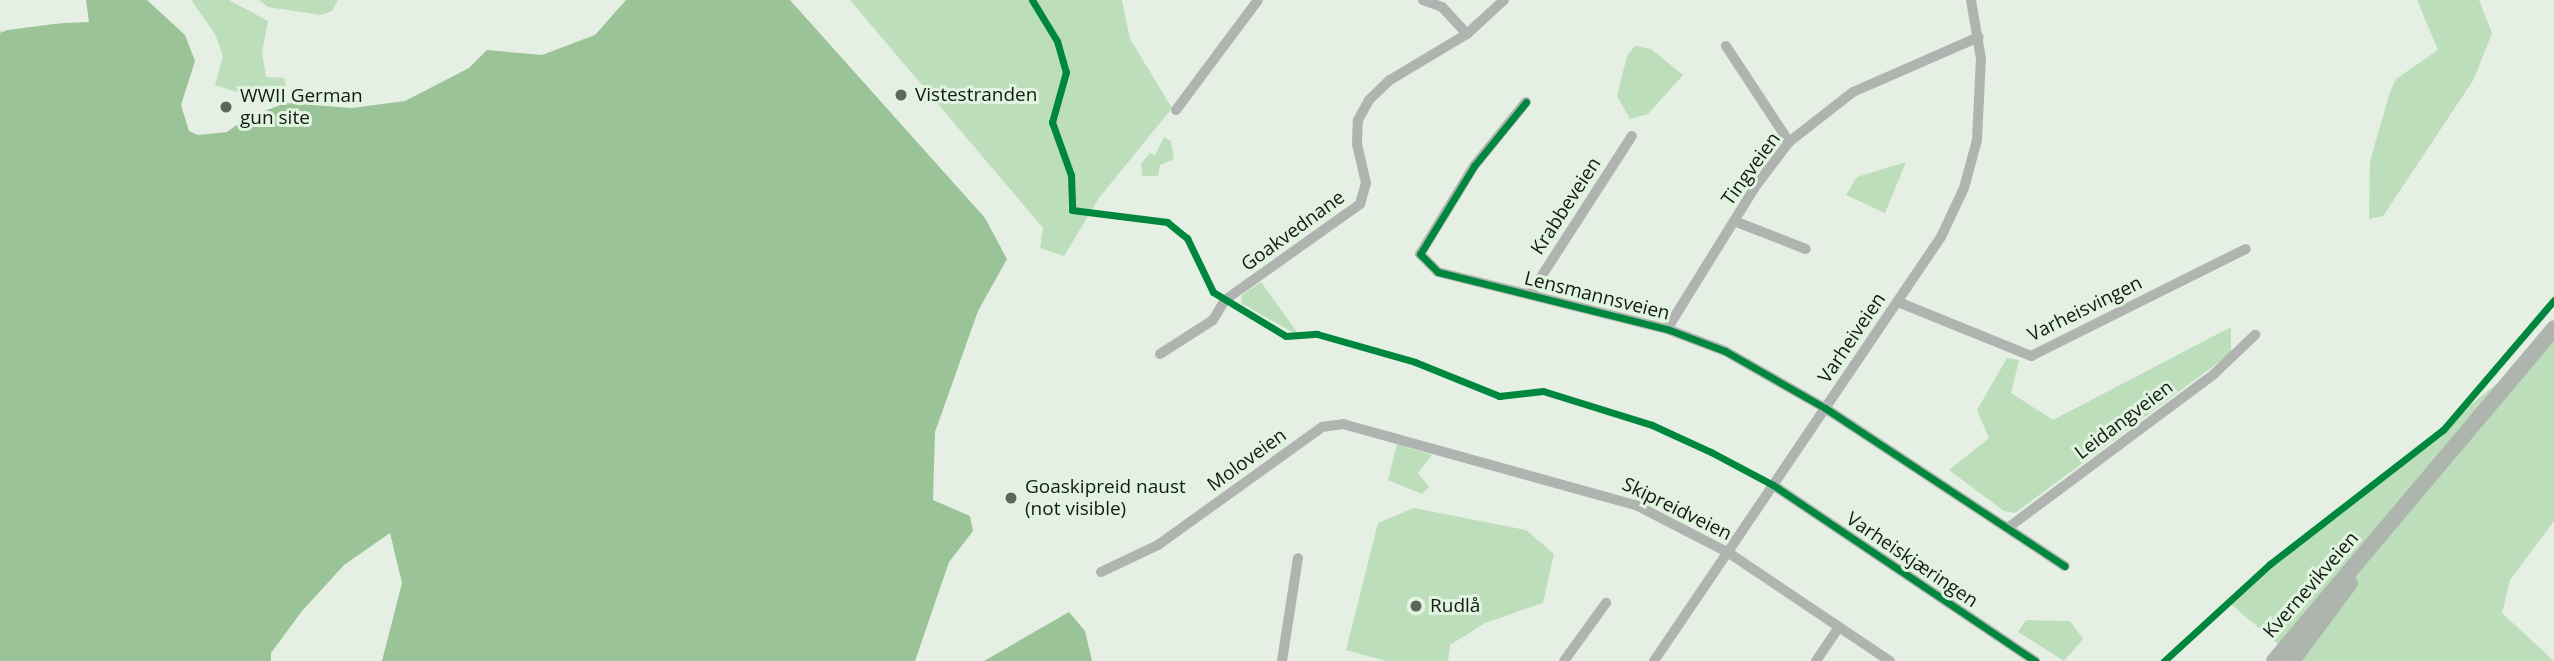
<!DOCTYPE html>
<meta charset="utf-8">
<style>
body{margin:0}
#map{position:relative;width:2554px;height:661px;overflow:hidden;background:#e5efe4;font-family:"Open Sans",sans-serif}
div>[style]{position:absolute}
.green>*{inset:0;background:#bcdeba}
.water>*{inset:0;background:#9bc398}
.pier>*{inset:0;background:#e5efe4}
.street>*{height:10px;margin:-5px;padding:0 5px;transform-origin:5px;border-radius:5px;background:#b0b4b0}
.secondary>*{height:16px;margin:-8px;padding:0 8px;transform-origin:8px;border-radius:8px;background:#aeb4ae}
.cycleway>*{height:7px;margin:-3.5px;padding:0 3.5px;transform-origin:3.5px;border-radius:3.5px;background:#00873e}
.dots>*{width:19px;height:19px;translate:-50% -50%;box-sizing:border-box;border:4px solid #e1f4df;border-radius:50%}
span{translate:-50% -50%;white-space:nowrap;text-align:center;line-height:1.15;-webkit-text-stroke:6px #e1f4df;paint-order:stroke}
.poi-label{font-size:19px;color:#141a13}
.left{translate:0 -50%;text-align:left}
.street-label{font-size:19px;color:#141a13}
</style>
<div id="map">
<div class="green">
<i style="clip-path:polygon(191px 0,229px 0,268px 21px,262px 52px,266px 77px,284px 78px,286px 86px,265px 87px,256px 98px,215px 85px,223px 56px,215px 34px)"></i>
<i style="clip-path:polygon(259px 0,338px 0,332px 11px,321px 15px,268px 7px)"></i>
<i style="clip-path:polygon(850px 0,1122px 0,1130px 39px,1172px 108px,1099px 198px,1064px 256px,1040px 248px,1043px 228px)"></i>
<i style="clip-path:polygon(2417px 0,2479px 0,2492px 33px,2474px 79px,2383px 216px,2369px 219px,2370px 161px,2390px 92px,2396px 79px,2438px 50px)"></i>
<i style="clip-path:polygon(1635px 46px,1651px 49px,1683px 75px,1648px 114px,1630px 119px,1617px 96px,1627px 56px)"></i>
<i style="clip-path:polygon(1164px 137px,1171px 141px,1174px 159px,1160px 165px,1158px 176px,1142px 176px,1141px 164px,1150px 153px,1155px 155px)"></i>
<i style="clip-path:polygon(1906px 162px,1885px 213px,1846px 195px,1857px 177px)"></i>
<i style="clip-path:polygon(1261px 282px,1297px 332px,1297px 335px,1241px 303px,1242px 295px)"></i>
<i style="clip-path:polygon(2554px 325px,2554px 521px,2510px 580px,2502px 613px,2554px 661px,2298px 661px,2227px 601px,2505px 377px)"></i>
<i style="clip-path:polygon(2231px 327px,2231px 353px,2015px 513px,2004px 511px,1949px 470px,1989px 438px,1977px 410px,2007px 358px,2019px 360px,2011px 393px,2053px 420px)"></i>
<i style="clip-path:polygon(1397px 444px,1432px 455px,1418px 473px,1429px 487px,1422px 494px,1388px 480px)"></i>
<i style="clip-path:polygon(1414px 508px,1526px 530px,1554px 554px,1543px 603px,1485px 623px,1450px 645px,1448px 661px,1386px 661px,1346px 650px,1378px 523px)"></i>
<i style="clip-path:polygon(2026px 620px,2070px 621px,2083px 639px,2064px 661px,2018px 632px)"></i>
</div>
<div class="water">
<i style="clip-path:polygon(77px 0,147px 0,185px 35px,195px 61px,181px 105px,189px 131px,198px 135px,227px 132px,248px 117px,286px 103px,352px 108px,405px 101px,469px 68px,487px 50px,542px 55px,595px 35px,626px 0,790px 0,985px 218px,1007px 259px,978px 311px,935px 432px,933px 500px,970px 516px,973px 531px,949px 562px,915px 661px,382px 661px,402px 583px,390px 533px,344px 565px,302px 611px,271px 653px,271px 661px,0 661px,0 31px,77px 21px)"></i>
<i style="clip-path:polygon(1069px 612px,1085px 631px,1092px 661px,984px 661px)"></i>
</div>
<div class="pier">
<i style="clip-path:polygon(73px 0,86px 0,89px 22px,19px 25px,0 33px,4px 25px,74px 18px)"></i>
</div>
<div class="street">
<i style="left:1423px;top:0;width:20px;rotate:20deg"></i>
<i style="left:1442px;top:7px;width:37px;rotate:47deg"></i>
<i style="left:1726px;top:46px;width:115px;rotate:56.7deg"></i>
<i style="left:1526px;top:102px;width:82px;rotate:129.1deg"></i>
<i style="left:1474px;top:166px;width:103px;rotate:121.5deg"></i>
<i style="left:1420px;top:254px;width:25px;rotate:45deg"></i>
<i style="left:1438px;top:272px;width:236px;rotate:14deg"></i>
<i style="left:1667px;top:329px;width:62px;rotate:20.8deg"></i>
<i style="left:1725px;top:351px;width:115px;rotate:29.7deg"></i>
<i style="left:1825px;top:408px;width:287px;rotate:33.4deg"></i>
<i style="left:1176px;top:110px;width:137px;rotate:-53.3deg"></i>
<i style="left:1734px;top:221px;width:77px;rotate:21.3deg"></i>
<i style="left:1530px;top:294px;width:188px;rotate:-57.2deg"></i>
<i style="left:1898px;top:302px;width:144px;rotate:22.1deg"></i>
<i style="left:2031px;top:356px;width:240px;rotate:-26.5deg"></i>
<i style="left:1667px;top:329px;width:167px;rotate:-58.2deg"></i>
<i style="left:1755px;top:187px;width:56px;rotate:-52.9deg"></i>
<i style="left:1789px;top:142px;width:81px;rotate:-38deg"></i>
<i style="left:1853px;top:92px;width:137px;rotate:-23.6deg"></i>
<i style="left:1160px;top:354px;width:63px;rotate:-32.7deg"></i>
<i style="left:1213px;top:320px;width:23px;rotate:-59deg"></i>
<i style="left:1225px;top:300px;width:166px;rotate:-35.4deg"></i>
<i style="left:1360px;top:204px;width:22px;rotate:-74deg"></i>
<i style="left:1366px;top:183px;width:40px;rotate:-103deg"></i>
<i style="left:1357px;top:144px;width:24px;rotate:-88deg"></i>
<i style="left:1358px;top:120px;width:23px;rotate:-61deg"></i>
<i style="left:1369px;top:100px;width:29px;rotate:-44deg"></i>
<i style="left:1390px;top:80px;width:90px;rotate:-30.9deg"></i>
<i style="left:1467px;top:34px;width:50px;rotate:-42.6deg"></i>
<i style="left:1773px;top:485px;width:316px;rotate:33.9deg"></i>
<i style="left:2009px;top:527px;width:256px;rotate:-36.7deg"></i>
<i style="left:2214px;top:374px;width:57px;rotate:-43.6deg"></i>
<i style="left:1101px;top:572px;width:63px;rotate:-25.3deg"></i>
<i style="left:1158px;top:545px;width:202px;rotate:-35.7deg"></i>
<i style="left:1322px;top:427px;width:21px;rotate:-8deg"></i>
<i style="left:1343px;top:424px;width:304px;rotate:15.5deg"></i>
<i style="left:1636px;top:505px;width:105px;rotate:27.3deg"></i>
<i style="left:1729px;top:553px;width:194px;rotate:33.9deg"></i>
<i style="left:1282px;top:661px;width:104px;rotate:-81.2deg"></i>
<i style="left:1564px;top:661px;width:72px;rotate:-54.1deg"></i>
<i style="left:1654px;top:661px;width:512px;rotate:-55.91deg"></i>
<i style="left:1941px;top:237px;width:54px;rotate:-64.9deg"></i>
<i style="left:1964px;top:188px;width:50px;rotate:-74.8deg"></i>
<i style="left:1977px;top:140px;width:81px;rotate:-87.2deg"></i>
<i style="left:1981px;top:59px;width:60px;rotate:-99.6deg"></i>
<i style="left:1816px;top:661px;width:41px;rotate:-55.9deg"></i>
</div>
<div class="secondary">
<i style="left:2274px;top:661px;width:435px;rotate:-49.9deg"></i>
<i style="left:2292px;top:661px;width:97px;rotate:-53.4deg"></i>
</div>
<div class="cycleway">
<i style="left:1032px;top:0;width:48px;rotate:58.6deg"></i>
<i style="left:1057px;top:41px;width:32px;rotate:74deg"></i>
<i style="left:1066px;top:72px;width:52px;rotate:105.6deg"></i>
<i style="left:1052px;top:122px;width:56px;rotate:70.3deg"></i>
<i style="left:1071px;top:175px;width:35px;rotate:88deg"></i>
<i style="left:1072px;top:210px;width:96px;rotate:7.2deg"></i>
<i style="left:1167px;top:222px;width:26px;rotate:39deg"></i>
<i style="left:1187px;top:238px;width:60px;rotate:64.3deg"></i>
<i style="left:1213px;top:292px;width:85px;rotate:31.1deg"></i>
<i style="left:1286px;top:336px;width:31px;rotate:-4deg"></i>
<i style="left:1317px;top:334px;width:102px;rotate:15.9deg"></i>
<i style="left:1415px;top:362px;width:91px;rotate:22deg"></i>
<i style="left:1499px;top:396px;width:44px;rotate:-6.5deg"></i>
<i style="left:1543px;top:391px;width:114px;rotate:17.3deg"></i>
<i style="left:1652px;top:425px;width:65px;rotate:24.6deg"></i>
<i style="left:1711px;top:452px;width:70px;rotate:28deg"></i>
<i style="left:1773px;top:485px;width:316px;rotate:33.9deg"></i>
<i style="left:1526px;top:102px;width:82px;rotate:129.1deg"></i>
<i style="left:1474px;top:166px;width:103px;rotate:121.5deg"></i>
<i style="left:1420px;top:254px;width:25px;rotate:45deg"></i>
<i style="left:1438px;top:272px;width:236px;rotate:14deg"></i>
<i style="left:1667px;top:329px;width:62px;rotate:20.8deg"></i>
<i style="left:1725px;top:351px;width:115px;rotate:29.7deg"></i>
<i style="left:1825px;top:408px;width:287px;rotate:33.4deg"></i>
<i style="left:2164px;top:661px;width:144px;rotate:-42.5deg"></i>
<i style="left:2270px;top:564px;width:219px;rotate:-37.8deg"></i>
<i style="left:2443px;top:430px;width:171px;rotate:-49.5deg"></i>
</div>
<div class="dots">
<i style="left:901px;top:95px;background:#5d655c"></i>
<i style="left:226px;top:107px;background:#5d655c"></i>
<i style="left:1011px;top:498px;background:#5d655c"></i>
<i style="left:1416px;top:606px;background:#5d655c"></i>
</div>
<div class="poi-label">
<span class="left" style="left:915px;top:95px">Vistestranden</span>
<span class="left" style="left:240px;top:107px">WWII German<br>gun site</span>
<span class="left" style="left:1025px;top:498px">Goaskipreid naust<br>(not visible)</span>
<span class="left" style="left:1430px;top:606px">Rudlå</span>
</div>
<div class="street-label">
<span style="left:1751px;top:169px;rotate:-54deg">Tingveien</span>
<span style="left:1566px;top:206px;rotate:-57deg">Krabbeveien</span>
<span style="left:1293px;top:231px;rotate:-36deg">Goakvednane</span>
<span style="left:1597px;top:296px;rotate:14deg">Lensmannsveien</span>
<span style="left:2085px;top:309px;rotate:-26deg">Varheisvingen</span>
<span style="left:1852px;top:338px;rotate:-56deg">Varheiveien</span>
<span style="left:2124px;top:420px;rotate:-37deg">Leidangveien</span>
<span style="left:1247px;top:460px;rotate:-36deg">Moloveien</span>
<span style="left:1677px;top:509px;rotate:26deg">Skipreidveien</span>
<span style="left:1912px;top:560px;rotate:34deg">Varheiskjæringen</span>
<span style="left:2311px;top:585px;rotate:-49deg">Kvernevikveien</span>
</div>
</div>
